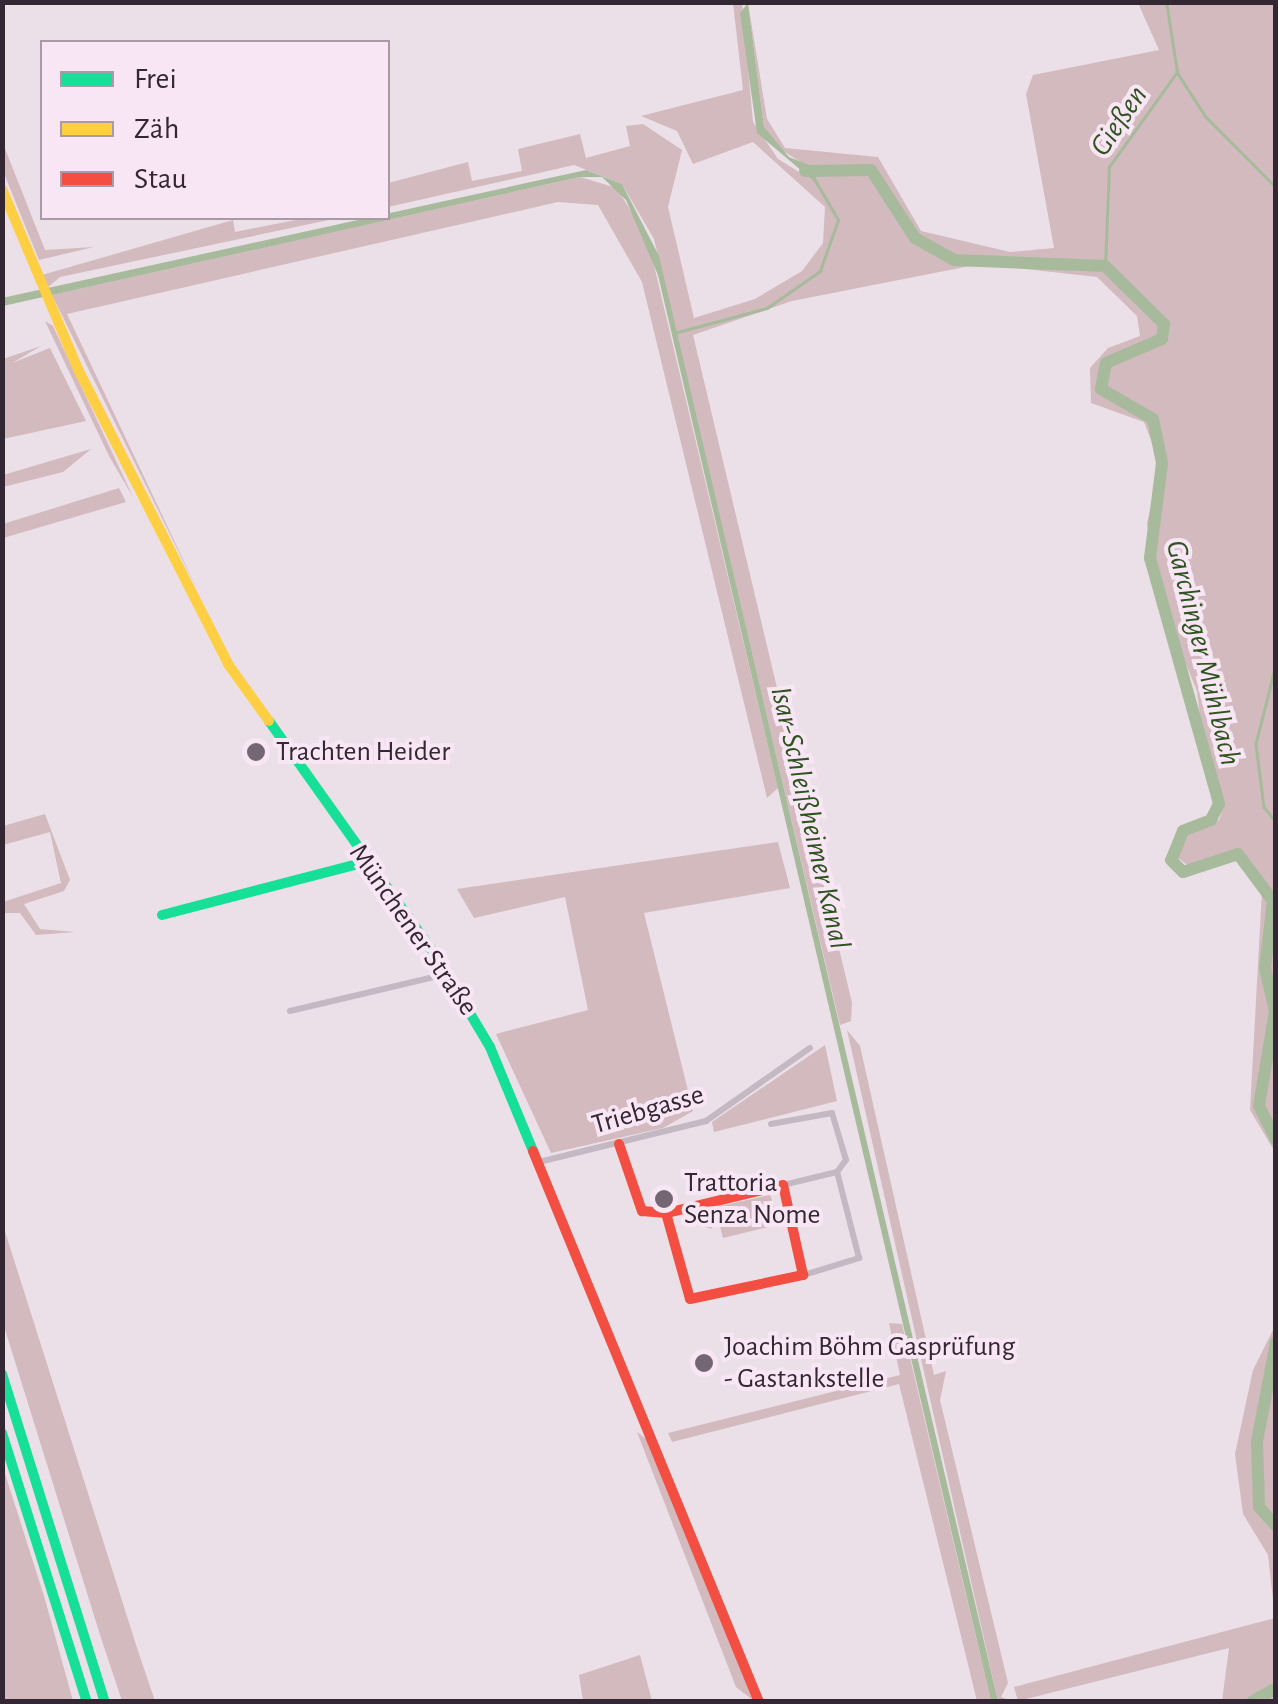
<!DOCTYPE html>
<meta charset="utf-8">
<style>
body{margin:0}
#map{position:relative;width:1278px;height:1704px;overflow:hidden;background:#ebdfe8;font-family:"Alegreya Sans",sans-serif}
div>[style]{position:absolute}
.green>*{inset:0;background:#d2babe}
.water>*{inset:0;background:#a7bb9c}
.stream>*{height:2.5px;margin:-1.25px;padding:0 1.25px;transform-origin:1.25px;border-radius:1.25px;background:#a7bb9c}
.river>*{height:12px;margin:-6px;padding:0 6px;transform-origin:6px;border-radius:6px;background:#a7bb9c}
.street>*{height:6px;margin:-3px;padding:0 3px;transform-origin:3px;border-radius:3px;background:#c4b8c3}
.fast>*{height:10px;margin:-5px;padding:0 5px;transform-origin:5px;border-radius:5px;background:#16e098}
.slow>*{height:10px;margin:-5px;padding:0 5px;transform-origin:5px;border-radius:5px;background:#ffcf43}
.jam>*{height:10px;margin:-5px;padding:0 5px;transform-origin:5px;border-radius:5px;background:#f24e42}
.dots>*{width:28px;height:28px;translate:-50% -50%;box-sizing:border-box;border:5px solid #f8e6f5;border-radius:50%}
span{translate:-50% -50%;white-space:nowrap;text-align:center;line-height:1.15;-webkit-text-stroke:8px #f8e6f5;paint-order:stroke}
.poi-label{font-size:28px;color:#342734}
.left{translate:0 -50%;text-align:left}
.street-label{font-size:28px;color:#342734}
.water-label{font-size:30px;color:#2e531f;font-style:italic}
.frame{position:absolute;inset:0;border:5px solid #342734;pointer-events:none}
.legend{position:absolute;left:40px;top:40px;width:350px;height:180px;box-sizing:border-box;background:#f8e6f5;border:2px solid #aa9aa8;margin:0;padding:12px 18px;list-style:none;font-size:30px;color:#342734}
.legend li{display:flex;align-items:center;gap:20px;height:50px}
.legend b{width:50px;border:2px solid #aa9aa8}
</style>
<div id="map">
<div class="green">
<i style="clip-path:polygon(733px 3px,742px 3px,753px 122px,778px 159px,804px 175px,810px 168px,777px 147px,764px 127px,748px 3px,767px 119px,785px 148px,878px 157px,921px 231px,1010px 252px,1054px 248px,1026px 94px,1033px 75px,1159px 50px,1138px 3px,1275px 3px,1275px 1152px,1250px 1110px,1262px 891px,1237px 849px,1190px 867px,1175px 856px,1190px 829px,1219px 820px,1224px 806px,1206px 765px,1197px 691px,1156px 591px,1147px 523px,1161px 466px,1144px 422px,1091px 403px,1090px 368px,1108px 348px,1140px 336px,1137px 316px,1097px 277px,980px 264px,792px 301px,693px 335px,852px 1003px,851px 1021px,840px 1025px,654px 239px,622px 184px,574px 165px,388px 207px,388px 183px,468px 162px,472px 181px,522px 171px,518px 149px,580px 134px,586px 158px,630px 146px,626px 126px,643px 124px,682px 150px,668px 207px,694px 318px,755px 299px,802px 271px,823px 243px,825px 207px,753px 142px,693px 164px,677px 131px,641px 116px,743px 90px)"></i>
<i style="clip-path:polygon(2px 141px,45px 250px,94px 247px,39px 260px,3px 171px)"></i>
<i style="clip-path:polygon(580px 177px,617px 188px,648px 240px,778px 788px,767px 798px,642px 282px,598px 205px,558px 202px,67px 314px,198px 591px,52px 295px)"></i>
<i style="clip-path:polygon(306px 218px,338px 218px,60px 277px,48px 287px,42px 275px,233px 220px,235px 232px)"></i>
<i style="clip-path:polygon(45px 321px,53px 326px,133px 497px,109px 456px)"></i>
<i style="clip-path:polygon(41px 346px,12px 363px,50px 348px,86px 421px,3px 439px,3px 359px)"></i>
<i style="clip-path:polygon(91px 449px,63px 472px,3px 487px,3px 475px)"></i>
<i style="clip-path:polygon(119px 488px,126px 502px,3px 538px,3px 524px)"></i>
<i style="clip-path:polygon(45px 814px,70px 880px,64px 891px,24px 904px,40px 929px,75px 932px,36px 935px,20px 913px,3px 913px,3px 902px,61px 883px,50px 832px,3px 845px,3px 826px)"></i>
<i style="clip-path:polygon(778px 842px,790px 888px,644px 913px,693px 1111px,663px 1128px,551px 1153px,496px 1034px,588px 1010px,565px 897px,474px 918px,457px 889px)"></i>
<i style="clip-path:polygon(847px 1030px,860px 1046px,934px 1375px,946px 1371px,940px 1400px,1008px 1683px,1001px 1697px,1012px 1701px,998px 1701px)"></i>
<i style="clip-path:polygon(825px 1045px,837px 1101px,714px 1132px,712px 1122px)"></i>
<i style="clip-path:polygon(770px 1195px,781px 1224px,723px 1238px,718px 1218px,711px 1229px,699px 1224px,705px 1210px,717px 1216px,716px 1207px)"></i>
<i style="clip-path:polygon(2px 1222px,138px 1651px,155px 1701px,122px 1701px,101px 1638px,3px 1323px)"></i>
<i style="clip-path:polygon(889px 1323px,902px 1324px,991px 1701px,977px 1701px,899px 1384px,672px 1442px,668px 1433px,900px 1375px)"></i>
<i style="clip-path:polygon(1275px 1326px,1275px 1701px,1222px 1701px,1229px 1648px,1018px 1701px,1014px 1687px,1275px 1618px,1268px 1555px,1243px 1514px,1235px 1454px,1253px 1370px)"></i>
<i style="clip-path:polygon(637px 1432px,646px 1439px,754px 1701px,736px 1687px)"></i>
<i style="clip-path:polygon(2px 1464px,44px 1596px,73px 1701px,3px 1701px)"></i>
<i style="clip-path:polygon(640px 1655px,652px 1701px,583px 1701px,579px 1675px)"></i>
</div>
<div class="water">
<i style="clip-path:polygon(748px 3px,764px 127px,789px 157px,819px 169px,815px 182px,757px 133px,740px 13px)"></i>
<i style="clip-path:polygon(586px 170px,622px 184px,659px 256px,998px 1701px,991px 1701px,658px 275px,626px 200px,602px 177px,580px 177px,3px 306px,2px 298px)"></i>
</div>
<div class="stream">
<i style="left:1177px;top:72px;width:54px;rotate:57.2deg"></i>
<i style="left:1206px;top:117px;width:99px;rotate:45deg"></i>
<i style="left:1105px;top:266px;width:99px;rotate:-87.7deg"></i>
<i style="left:1109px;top:167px;width:117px;rotate:-54.4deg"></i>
<i style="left:1177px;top:72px;width:71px;rotate:-98.9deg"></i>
<i style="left:678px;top:332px;width:92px;rotate:-15.1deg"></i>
<i style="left:767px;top:308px;width:65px;rotate:-34.9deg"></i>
<i style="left:820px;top:271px;width:54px;rotate:-70.6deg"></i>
<i style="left:838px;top:220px;width:48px;rotate:-120.3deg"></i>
<i style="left:1276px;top:665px;width:81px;rotate:104.2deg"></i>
<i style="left:1256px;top:744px;width:64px;rotate:82.8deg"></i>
<i style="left:1264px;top:807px;width:19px;rotate:51deg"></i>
<i style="left:1273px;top:901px;width:3px;rotate:-18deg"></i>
</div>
<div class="river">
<i style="left:805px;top:171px;width:66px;rotate:-0.9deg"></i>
<i style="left:871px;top:170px;width:81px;rotate:57.1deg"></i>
<i style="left:915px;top:238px;width:45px;rotate:29.4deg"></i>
<i style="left:954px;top:260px;width:151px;rotate:2.3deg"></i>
<i style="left:1105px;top:266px;width:83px;rotate:44.5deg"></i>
<i style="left:1164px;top:324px;width:15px;rotate:98deg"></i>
<i style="left:1162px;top:339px;width:61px;rotate:156.8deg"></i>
<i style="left:1106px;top:363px;width:26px;rotate:101deg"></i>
<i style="left:1101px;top:389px;width:60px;rotate:30deg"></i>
<i style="left:1153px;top:419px;width:45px;rotate:78.4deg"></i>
<i style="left:1162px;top:463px;width:96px;rotate:97.2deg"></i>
<i style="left:1150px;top:558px;width:255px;rotate:74.3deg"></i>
<i style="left:1219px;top:804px;width:18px;rotate:117deg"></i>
<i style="left:1211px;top:820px;width:30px;rotate:159deg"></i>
<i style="left:1183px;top:831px;width:31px;rotate:112deg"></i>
<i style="left:1171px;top:860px;width:17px;rotate:45deg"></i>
<i style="left:1183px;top:872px;width:58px;rotate:-18.1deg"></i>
<i style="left:1238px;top:854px;width:59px;rotate:53.3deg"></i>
<i style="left:1273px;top:901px;width:67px;rotate:96.8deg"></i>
<i style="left:1265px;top:968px;width:44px;rotate:76.9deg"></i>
<i style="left:1275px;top:1011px;width:96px;rotate:99.6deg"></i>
<i style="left:1259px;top:1106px;width:38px;rotate:63deg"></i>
<i style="left:1276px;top:1342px;width:102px;rotate:100.8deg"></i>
<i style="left:1257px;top:1442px;width:65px;rotate:88.2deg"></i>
<i style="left:1259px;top:1507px;width:25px;rotate:48deg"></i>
<i style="left:1252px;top:1702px;width:28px;rotate:-30deg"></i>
</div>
<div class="street">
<i style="left:290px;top:1011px;width:161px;rotate:-13.3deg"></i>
<i style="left:771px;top:1124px;width:62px;rotate:-10.2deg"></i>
<i style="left:832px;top:1113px;width:49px;rotate:73.4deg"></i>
<i style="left:846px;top:1160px;width:15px;rotate:127deg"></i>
<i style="left:837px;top:1172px;width:56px;rotate:166.5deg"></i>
<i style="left:539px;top:1162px;width:172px;rotate:-13.8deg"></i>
<i style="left:706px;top:1121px;width:127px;rotate:-35.1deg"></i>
<i style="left:804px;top:1275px;width:58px;rotate:-17.2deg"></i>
<i style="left:859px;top:1258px;width:89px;rotate:-104.3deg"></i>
</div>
<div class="fast">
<i style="left:269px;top:721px;width:285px;rotate:54.6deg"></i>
<i style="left:434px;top:953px;width:109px;rotate:59.2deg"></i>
<i style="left:490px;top:1047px;width:113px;rotate:67.5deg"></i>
<i style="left:162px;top:915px;width:211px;rotate:-14.6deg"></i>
<i style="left:2px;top:1374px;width:344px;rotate:72.6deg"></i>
<i style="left:2px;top:1433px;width:282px;rotate:72.5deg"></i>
</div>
<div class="slow">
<i style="left:2px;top:189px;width:198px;rotate:67.1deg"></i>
<i style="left:79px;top:371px;width:329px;rotate:63deg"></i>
<i style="left:228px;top:664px;width:70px;rotate:54.3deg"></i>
</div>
<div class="jam">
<i style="left:619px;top:1144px;width:71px;rotate:71.1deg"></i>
<i style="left:642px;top:1211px;width:24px;rotate:5deg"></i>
<i style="left:666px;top:1213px;width:89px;rotate:74.4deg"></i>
<i style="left:690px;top:1299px;width:116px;rotate:-12deg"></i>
<i style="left:803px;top:1275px;width:92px;rotate:-102.5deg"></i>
<i style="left:783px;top:1185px;width:120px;rotate:166.5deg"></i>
<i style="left:533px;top:1151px;width:596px;rotate:67.7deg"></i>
</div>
<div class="dots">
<i style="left:256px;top:752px;background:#746773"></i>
<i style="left:664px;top:1199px;background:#746773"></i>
<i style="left:704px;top:1363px;background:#746773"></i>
</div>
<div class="poi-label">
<span class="left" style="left:276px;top:752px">Trachten Heider</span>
<span class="left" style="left:684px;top:1199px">Trattoria<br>Senza Nome</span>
<span class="left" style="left:724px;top:1363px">Joachim Böhm Gasprüfung<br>- Gastankstelle</span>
</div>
<div class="street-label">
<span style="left:413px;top:930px;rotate:55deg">Münchener Straße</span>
<span style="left:648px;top:1110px;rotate:-16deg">Triebgasse</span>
</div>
<div class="water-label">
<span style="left:1119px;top:121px;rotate:-56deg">Gießen</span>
<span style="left:1203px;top:653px;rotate:76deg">Garchinger Mühlbach</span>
<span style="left:810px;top:818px;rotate:77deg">Isar-Schleißheimer Kanal</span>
</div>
<div class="frame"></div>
<ul class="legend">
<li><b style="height:12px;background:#16e098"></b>Frei</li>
<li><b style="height:12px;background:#ffcf43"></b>Zäh</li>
<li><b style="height:12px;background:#f24e42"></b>Stau</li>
</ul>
</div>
